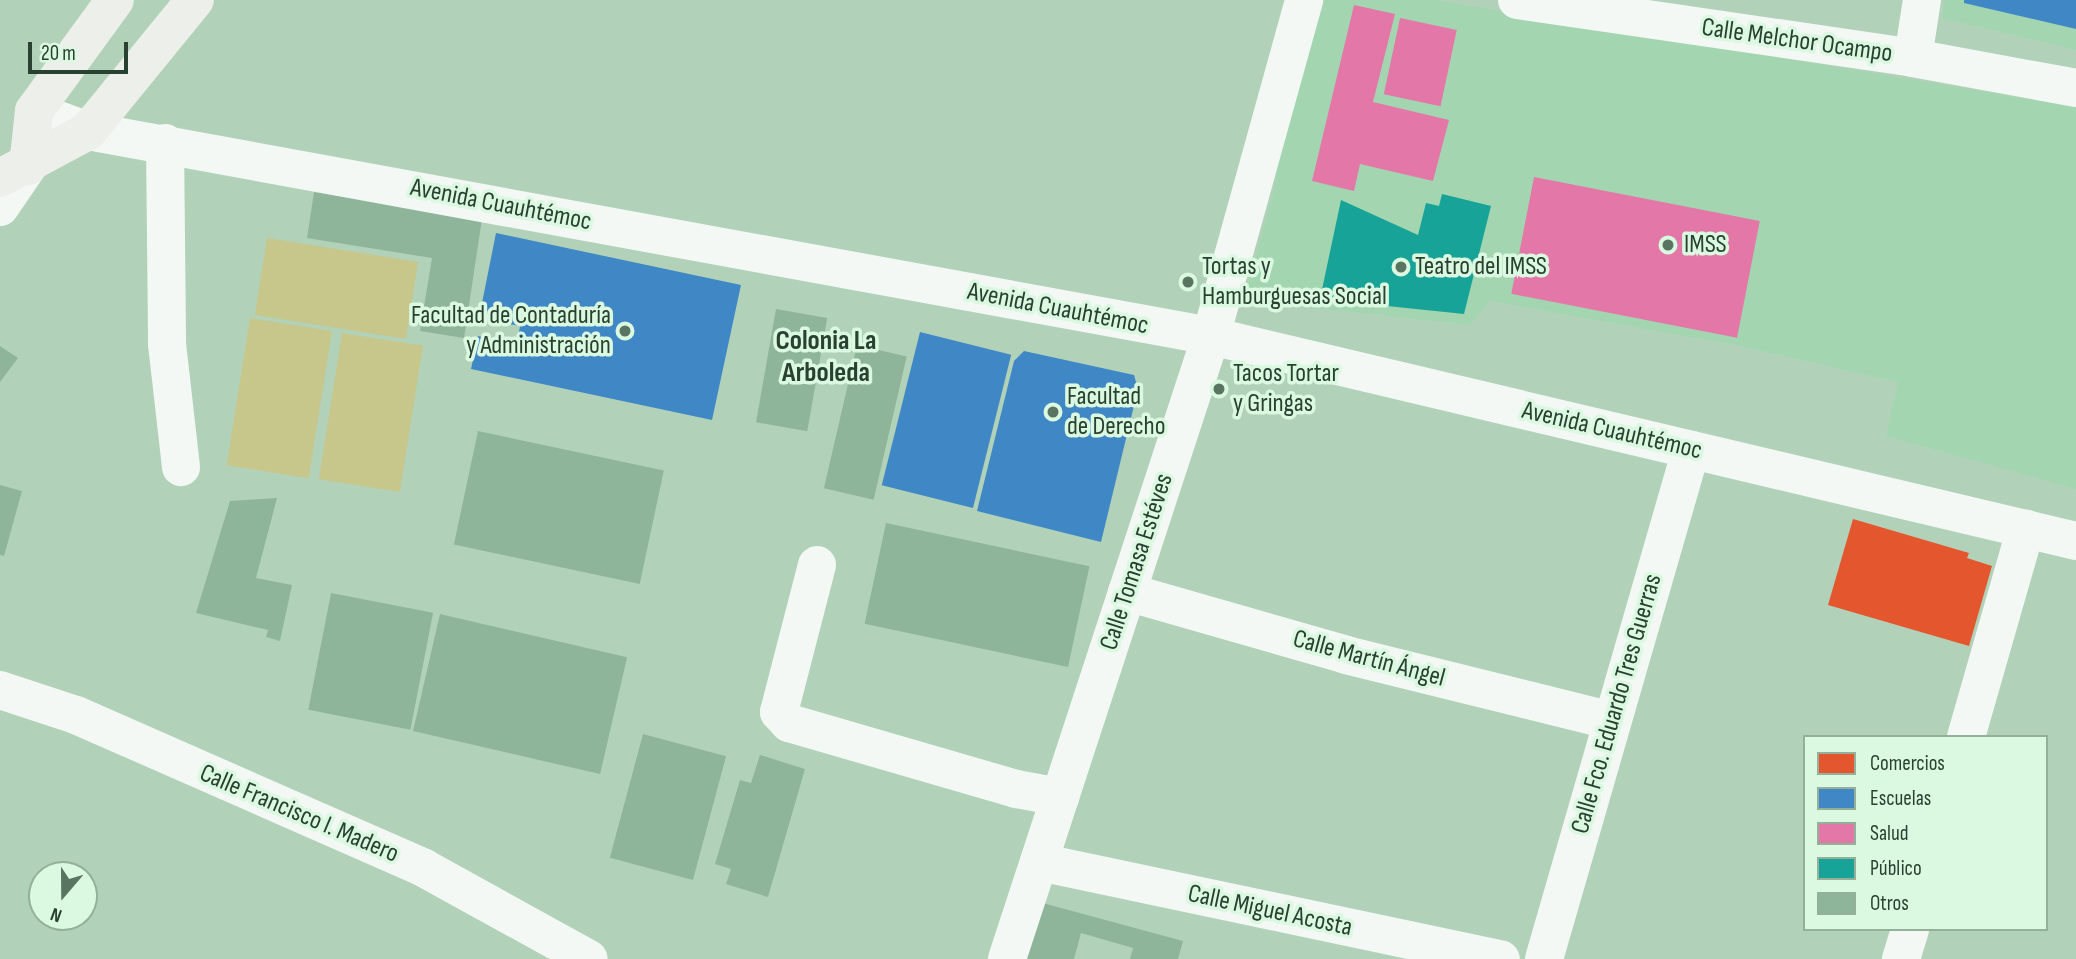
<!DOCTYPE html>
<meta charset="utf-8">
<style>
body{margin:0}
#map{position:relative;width:2076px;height:959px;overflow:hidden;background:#b1d2b9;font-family:"Sofia Sans Condensed",sans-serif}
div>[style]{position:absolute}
.built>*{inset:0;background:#a3d6b0}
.green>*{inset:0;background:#c7c68b;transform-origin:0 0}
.shops>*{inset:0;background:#e4572e}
.schools>*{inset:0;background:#3f88c5;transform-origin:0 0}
.health>*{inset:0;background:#e377a8;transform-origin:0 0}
.public>*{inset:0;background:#17a398}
.building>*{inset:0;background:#8eb59a;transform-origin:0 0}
.minor>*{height:38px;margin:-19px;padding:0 19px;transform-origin:19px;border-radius:19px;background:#f3f8f4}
.major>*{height:38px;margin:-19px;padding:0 19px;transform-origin:19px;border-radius:19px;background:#edefea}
.dots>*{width:19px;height:19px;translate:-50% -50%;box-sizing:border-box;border:4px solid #dbf8e1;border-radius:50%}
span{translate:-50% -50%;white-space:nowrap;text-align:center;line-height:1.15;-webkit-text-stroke:7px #dbf8e1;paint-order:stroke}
.street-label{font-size:26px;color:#294130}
.poi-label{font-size:26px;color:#294130}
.left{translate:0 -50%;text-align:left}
.right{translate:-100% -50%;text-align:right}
.neighbourhood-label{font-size:28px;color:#294130;font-weight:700}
.legend{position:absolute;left:1803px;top:735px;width:245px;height:196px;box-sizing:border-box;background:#dbf8e1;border:2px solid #94af9a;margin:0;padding:9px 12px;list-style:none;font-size:21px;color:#294130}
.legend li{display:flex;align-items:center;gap:14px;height:35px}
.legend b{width:35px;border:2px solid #94af9a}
.north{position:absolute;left:28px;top:861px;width:70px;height:70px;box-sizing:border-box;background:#dbf8e1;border:2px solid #94af9a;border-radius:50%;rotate:200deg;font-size:19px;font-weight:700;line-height:28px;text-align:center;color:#294130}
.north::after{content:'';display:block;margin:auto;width:24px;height:32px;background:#597460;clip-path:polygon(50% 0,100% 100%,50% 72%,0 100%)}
.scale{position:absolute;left:28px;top:42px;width:100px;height:32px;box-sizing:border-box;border:4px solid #294130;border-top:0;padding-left:9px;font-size:21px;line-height:24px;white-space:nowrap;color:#294130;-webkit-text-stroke:5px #dbf8e1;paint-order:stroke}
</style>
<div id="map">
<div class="built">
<i style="clip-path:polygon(1325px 0,1435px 0,2076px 107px,2076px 489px,1886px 436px,1898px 382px,1740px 346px,1490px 301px,1470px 325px,1244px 300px,1274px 190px,1285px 116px)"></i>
<i style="clip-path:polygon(1945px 0,2076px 0,2076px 50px,1942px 18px)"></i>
</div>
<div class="green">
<i style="left:267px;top:238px;width:153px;height:78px;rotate:9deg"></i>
<i style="left:250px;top:318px;width:83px;height:149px;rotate:9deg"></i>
<i style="left:342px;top:333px;width:82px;height:148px;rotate:9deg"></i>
</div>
<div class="shops">
<i style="clip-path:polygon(1853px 519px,1969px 553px,1967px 558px,1992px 566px,1969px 646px,1828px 605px)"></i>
</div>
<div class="schools">
<i style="clip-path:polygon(1964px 0,2076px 0,2076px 29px,1964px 3px)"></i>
<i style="clip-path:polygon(496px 233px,741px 285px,712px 420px,471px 369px,478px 336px,517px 344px,520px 326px,479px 318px)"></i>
<i style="left:920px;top:332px;width:94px;height:158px;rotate:14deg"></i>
<i style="clip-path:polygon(1024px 351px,1134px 375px,1138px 389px,1101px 542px,977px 511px,1014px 361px)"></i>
</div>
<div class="health">
<i style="clip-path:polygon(1354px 5px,1395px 14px,1373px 102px,1449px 120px,1433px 181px,1360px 164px,1354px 191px,1312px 181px)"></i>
<i style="left:1400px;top:18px;width:58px;height:78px;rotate:12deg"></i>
<i style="left:1534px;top:177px;width:230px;height:119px;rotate:11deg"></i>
</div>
<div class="public">
<i style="clip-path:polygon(1442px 194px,1491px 206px,1464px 314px,1320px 299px,1341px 200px,1418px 235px,1426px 203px,1439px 206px)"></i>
</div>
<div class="building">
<i style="clip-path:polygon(314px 192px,482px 219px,464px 338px,420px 331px,432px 258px,307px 238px)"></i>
<i style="left:776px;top:309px;width:52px;height:115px;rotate:10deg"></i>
<i style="left:857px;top:345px;width:51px;height:147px;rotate:13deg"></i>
<i style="clip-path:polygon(0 346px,18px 358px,0 382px)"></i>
<i style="left:478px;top:431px;width:190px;height:116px;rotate:12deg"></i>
<i style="clip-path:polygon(0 485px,22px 491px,4px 556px,0 555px)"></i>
<i style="clip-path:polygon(277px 498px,256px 578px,292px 585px,280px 641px,266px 637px,268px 630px,196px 613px,230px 501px)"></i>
<i style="left:886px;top:523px;width:208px;height:103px;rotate:12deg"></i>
<i style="left:331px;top:593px;width:104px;height:119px;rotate:11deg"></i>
<i style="left:440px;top:614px;width:192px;height:120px;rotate:13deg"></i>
<i style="left:643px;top:734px;width:86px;height:128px;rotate:15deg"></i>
<i style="clip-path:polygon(760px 755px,805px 769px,768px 897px,726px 884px,731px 869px,715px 864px,740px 780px,751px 783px)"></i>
<i style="clip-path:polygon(1039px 902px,1183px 941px,1178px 959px,1130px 959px,1133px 948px,1081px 933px,1074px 959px,1024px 959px)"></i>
</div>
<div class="minor">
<i style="left:1517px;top:0;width:400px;rotate:8.3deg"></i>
<i style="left:1913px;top:58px;width:166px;rotate:10.4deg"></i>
<i style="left:1913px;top:58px;width:59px;rotate:-81.2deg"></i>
<i style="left:34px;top:111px;width:58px;rotate:20.3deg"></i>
<i style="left:88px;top:131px;width:1142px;rotate:10.35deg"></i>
<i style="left:1211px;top:336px;width:889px;rotate:13.33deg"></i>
<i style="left:165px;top:143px;width:201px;rotate:89.4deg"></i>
<i style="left:167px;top:344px;width:124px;rotate:83.5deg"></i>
<i style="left:0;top:207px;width:50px;rotate:-55.7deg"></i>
<i style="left:817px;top:565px;width:152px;rotate:104.5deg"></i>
<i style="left:779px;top:712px;width:15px;rotate:48deg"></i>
<i style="left:789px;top:723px;width:236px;rotate:16.2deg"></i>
<i style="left:1016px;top:789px;width:45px;rotate:10.3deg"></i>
<i style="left:1127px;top:592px;width:228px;rotate:16deg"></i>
<i style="left:1346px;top:655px;width:274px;rotate:13.9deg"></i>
<i style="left:0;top:690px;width:80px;rotate:18.2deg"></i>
<i style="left:76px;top:715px;width:380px;rotate:23.7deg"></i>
<i style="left:424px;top:868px;width:188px;rotate:28.9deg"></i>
<i style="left:1966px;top:737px;width:217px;rotate:-74deg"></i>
<i style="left:1039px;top:862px;width:472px;rotate:11.9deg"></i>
<i style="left:1007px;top:959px;width:656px;rotate:-71.87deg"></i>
<i style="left:1211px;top:336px;width:349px;rotate:-74.5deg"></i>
<i style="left:1544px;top:959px;width:530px;rotate:-73.89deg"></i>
<i style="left:1901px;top:959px;width:31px;rotate:-73deg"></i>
</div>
<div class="major">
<i style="left:28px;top:166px;width:55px;rotate:-83.8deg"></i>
<i style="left:34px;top:111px;width:137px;rotate:-53.9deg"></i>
<i style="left:0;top:178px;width:100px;rotate:-28.1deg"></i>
<i style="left:88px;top:131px;width:169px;rotate:-50.8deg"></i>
</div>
<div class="dots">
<i style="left:1668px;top:245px;background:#597460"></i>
<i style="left:1401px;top:267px;background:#597460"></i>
<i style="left:1188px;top:282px;background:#597460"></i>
<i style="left:625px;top:331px;background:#597460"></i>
<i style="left:1219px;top:389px;background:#597460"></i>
<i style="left:1053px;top:412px;background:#597460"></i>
</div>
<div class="street-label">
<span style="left:1797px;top:41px;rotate:8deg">Calle Melchor Ocampo</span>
<span style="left:501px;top:205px;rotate:11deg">Avenida Cuauhtémoc</span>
<span style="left:1058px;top:309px;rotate:11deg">Avenida Cuauhtémoc</span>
<span style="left:1612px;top:431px;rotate:13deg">Avenida Cuauhtémoc</span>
<span style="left:1137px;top:562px;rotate:-72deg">Calle Tomasa Estéves</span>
<span style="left:1369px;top:659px;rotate:15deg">Calle Martín Ángel</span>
<span style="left:1617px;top:704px;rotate:-74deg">Calle Fco. Eduardo Tres Guerras</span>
<span style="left:299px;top:814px;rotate:23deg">Calle Francisco I. Madero</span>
<span style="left:1270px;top:911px;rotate:12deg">Calle Miguel Acosta</span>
</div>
<div class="poi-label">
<span class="left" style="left:1684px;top:245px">IMSS</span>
<span class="left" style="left:1202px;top:282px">Tortas y<br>Hamburguesas Social</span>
<span class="left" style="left:1415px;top:267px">Teatro del IMSS</span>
<span class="right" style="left:611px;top:331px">Facultad de Contaduría<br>y Administración</span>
<span class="left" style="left:1233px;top:389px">Tacos Tortar<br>y Gringas</span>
<span class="left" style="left:1067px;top:412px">Facultad<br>de Derecho</span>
</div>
<div class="neighbourhood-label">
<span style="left:826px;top:357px">Colonia La<br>Arboleda</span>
</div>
<ul class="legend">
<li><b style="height:19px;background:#e4572e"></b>Comercios</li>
<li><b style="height:19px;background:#3f88c5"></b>Escuelas</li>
<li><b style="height:19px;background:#e377a8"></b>Salud</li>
<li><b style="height:19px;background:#17a398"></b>Público</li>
<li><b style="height:19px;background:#8eb59a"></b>Otros</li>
</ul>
<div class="north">N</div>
<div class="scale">20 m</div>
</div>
